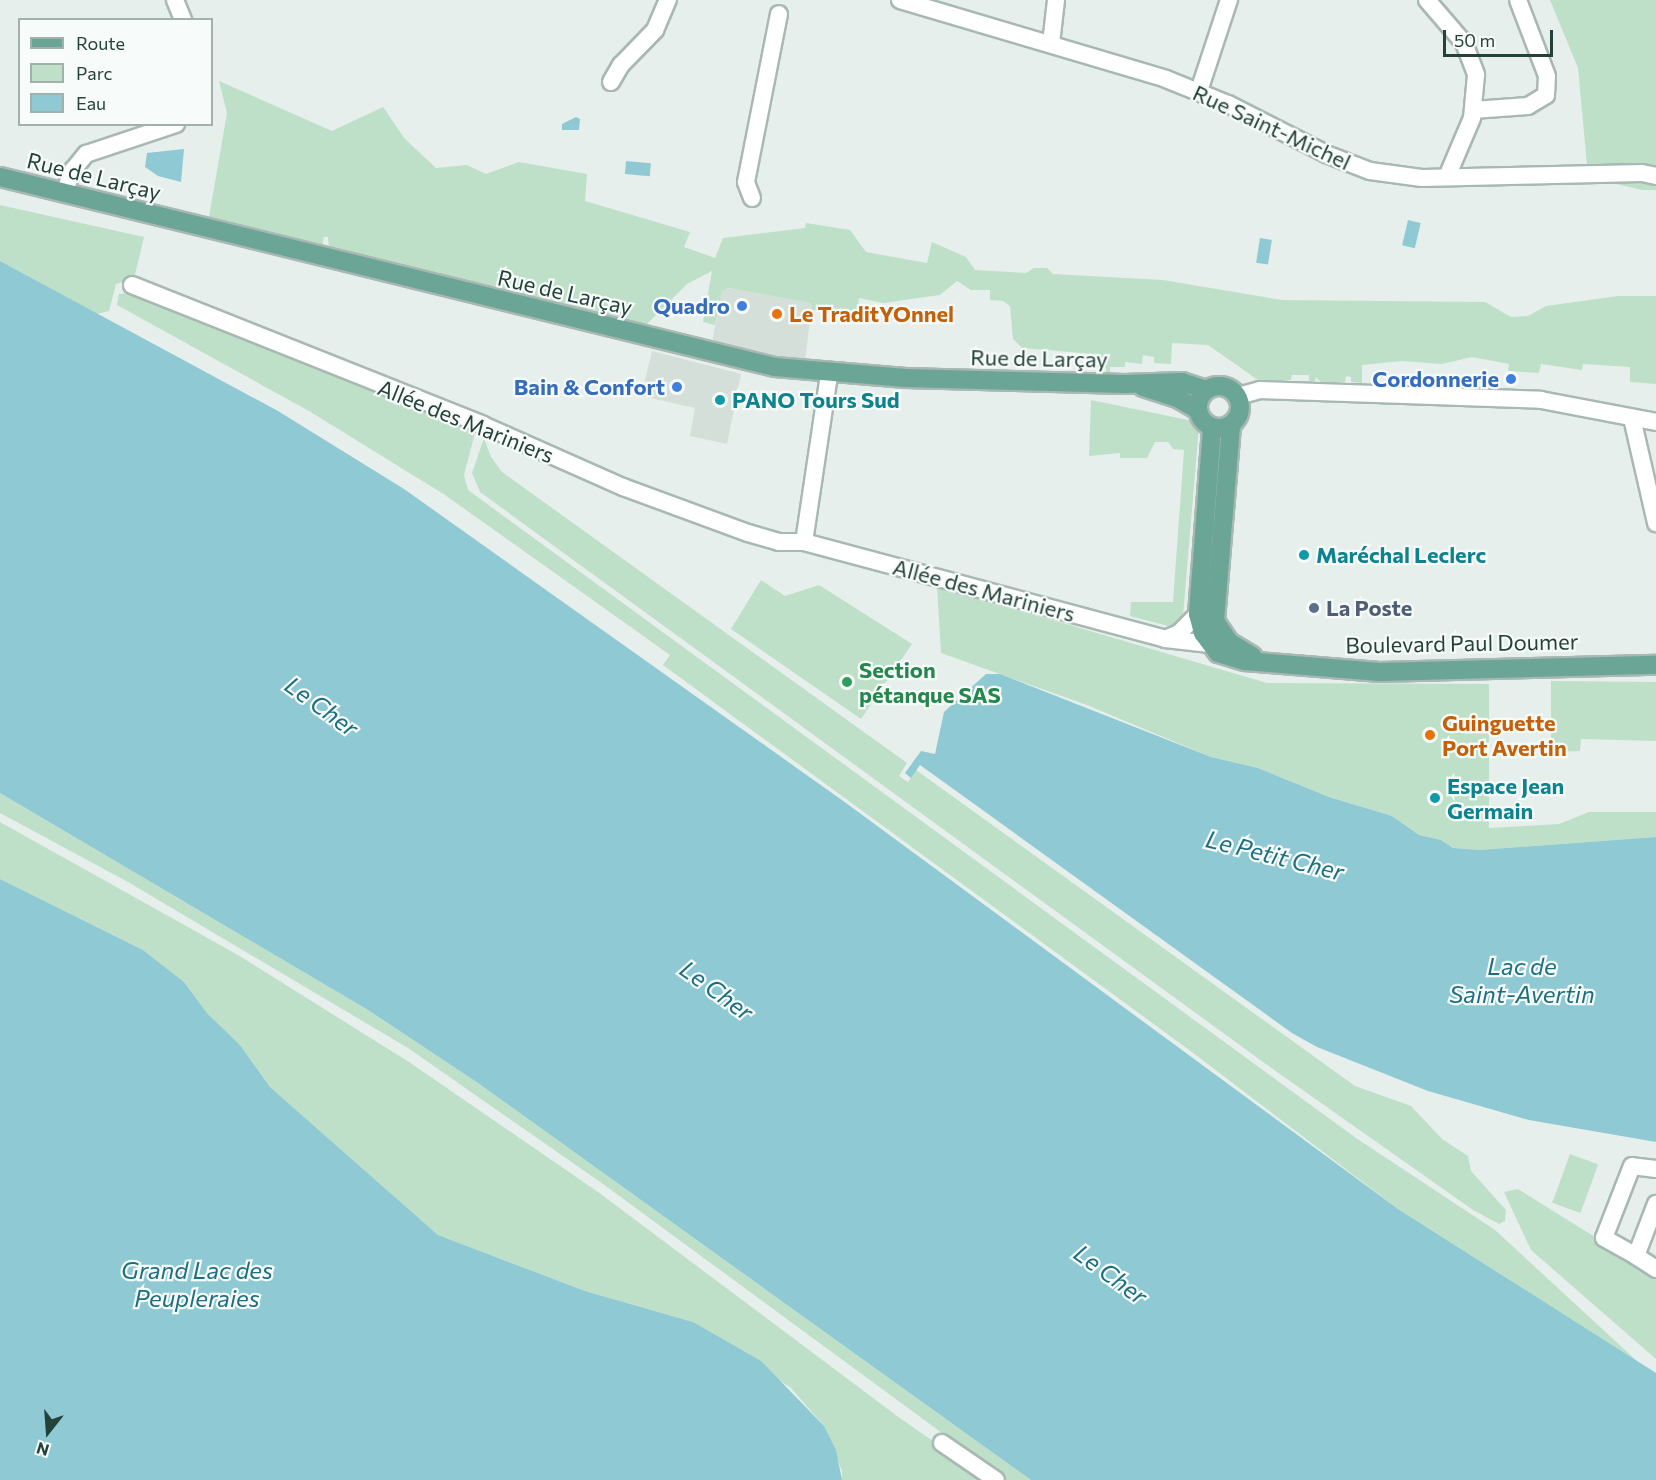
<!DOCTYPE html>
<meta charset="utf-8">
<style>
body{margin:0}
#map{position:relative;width:1656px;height:1480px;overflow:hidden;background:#e6efeb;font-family:Commissioner,sans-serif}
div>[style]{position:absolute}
.built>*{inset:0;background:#d4dfda}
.green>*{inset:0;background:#bfe0c8;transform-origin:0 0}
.water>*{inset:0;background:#8ec9d4;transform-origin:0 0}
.roads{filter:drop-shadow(2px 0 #a8b8b2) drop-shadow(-2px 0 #a8b8b2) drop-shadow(0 2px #a8b8b2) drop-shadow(0 -2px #a8b8b2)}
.minor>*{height:16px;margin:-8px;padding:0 8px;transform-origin:8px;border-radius:8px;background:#fff}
.major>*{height:18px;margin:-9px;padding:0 9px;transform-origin:9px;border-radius:9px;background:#6aa596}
.major>.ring{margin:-9px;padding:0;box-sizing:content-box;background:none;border:18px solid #6aa596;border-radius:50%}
.dots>*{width:16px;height:16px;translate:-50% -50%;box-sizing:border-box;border:3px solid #f7fbf9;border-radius:50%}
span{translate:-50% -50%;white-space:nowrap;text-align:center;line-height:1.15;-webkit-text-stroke:4.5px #f7fbf9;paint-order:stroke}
.street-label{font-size:22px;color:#24423a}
.shop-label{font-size:22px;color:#366cbe;font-weight:700}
.right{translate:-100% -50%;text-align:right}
.food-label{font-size:22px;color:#c56008;font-weight:700}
.left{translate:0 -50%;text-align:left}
.culture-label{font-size:22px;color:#0d838f;font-weight:700}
.service-label{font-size:22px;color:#4e5e75;font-weight:700}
.leisure-label{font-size:22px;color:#27864d;font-weight:700}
.water-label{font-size:24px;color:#1c6f80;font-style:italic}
.legend{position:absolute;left:18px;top:18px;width:195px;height:108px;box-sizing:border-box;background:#f7fbf9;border:2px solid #a3b1ad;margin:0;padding:8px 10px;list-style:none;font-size:18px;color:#24423a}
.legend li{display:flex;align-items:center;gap:12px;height:30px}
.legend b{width:30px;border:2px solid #a3b1ad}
.north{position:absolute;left:18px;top:1402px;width:60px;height:60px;-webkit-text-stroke:4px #f7fbf9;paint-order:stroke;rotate:197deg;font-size:16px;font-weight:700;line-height:24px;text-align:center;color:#24423a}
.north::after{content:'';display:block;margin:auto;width:21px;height:27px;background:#24423a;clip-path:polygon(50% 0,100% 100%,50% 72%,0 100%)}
.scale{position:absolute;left:1443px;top:30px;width:110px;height:27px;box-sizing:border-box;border:3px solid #24423a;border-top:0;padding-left:8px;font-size:18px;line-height:21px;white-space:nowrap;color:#24423a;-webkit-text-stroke:4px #f7fbf9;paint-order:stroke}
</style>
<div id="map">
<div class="built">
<i style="clip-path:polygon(727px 288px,812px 303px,805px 361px,712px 342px,722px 291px)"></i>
<i style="clip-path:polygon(652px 351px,741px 374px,727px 444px,690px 436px,695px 408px,641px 396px)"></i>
</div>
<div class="green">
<i style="clip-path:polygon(1550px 0,1656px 0,1656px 168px,1587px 165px,1578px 68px)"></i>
<i style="clip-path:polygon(219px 81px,332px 131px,383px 107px,405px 139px,436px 168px,467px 165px,486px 174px,519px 162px,587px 174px,585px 201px,690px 232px,684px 247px,715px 258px,723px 238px,805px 228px,806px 223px,850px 230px,866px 252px,927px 263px,932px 242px,966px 257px,975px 270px,1026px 273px,1034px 268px,1047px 268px,1053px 274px,1163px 280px,1282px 300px,1485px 302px,1511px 317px,1528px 316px,1546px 306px,1618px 296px,1656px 296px,1656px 384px,1630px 382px,1630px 367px,1583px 364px,1582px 370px,1541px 364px,1539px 373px,1508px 371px,1509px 364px,1472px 357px,1442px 364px,1402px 361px,1362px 365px,1362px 383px,1351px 382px,1351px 377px,1346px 376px,1345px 382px,1321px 382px,1316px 377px,1315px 381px,1309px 381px,1309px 375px,1292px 375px,1291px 380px,1258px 380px,1208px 345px,1172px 343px,1171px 364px,1154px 363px,1154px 357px,1143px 355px,1142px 364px,1125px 362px,1125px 367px,1110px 367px,1110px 374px,1106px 374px,1106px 368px,1094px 367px,1094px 354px,1022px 348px,1013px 339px,1010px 306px,1003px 301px,990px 300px,990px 290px,971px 290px,957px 281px,940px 295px,883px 303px,859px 298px,857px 313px,812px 310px,811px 303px,728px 288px,722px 291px,715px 325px,703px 322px,712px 271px,687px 284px,645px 326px,329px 248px,328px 237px,324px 237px,322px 246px,209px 217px,227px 113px)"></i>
<i style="clip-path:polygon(1595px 179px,1656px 181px,1656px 190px,1642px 190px)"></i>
<i style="clip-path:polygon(0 205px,144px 237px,134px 279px,116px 284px,109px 311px,97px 314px,0 261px)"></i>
<i style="clip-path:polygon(134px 293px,476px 429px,464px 475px,468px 490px,1356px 1138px,1495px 1230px,1637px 1361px,1398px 1209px,1196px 1055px,663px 665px,670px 655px,445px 495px,309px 411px,117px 305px,119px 294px)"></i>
<i style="clip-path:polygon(1091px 400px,1188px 420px,1199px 427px,1183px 616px,1172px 627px,1130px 616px,1131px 602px,1173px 602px,1184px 450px,1173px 449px,1168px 442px,1155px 442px,1147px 458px,1120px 458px,1120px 453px,1089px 456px)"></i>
<i style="clip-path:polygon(484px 438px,491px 457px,502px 472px,907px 763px,899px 776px,908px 782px,916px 770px,1355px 1086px,1411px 1106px,1442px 1139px,1468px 1156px,1471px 1171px,1506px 1210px,1505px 1221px,1499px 1224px,1473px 1210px,1263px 1062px,480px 492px,472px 473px)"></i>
<i style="clip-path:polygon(761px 580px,785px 596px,819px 585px,912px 644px,861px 719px,731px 629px)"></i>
<i style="clip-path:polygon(937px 586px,1267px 683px,1489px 684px,1489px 828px,1559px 824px,1589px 812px,1656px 812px,1656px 837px,1480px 850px,1453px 848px,1441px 840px,1419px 835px,1392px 816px,1329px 797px,1258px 768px,1211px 757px,1087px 705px,941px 653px)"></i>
<i style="clip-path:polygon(1551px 681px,1656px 682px,1656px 741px,1581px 739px,1580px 751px,1551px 752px)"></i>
<i style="clip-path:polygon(0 793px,368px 1010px,478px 1083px,1031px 1480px,1006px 1480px,603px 1184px,408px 1048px,128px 882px,0 813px)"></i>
<i style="clip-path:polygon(0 822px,238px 955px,409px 1062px,598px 1192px,897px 1416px,989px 1480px,842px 1480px,842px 1471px,824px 1426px,791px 1388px,693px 1322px,585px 1291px,438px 1235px,270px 1087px,240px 1045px,207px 1013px,184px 982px,143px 950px,0 879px)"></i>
<i style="left:1570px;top:1154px;width:30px;height:52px;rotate:20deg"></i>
<i style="clip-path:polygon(1518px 1189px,1656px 1275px,1656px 1359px,1531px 1250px,1504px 1192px)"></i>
</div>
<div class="water">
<i style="clip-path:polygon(576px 117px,580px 119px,579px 130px,562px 130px,562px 124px)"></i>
<i style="clip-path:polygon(184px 149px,181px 182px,158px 176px,145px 167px,147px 153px)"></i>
<i style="left:626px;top:161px;width:25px;height:13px;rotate:5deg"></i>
<i style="left:1408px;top:220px;width:13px;height:26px;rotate:13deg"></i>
<i style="left:1260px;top:238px;width:12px;height:25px;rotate:9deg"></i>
<i style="clip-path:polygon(0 261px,278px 411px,404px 489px,846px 803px,1398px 1209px,1656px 1373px,1656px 1480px,1031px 1480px,478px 1083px,368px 1010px,0 793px)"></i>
<i style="clip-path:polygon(986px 674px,1000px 674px,1211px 757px,1258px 768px,1329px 797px,1392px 816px,1419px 835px,1441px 840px,1453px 848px,1480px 850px,1656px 837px,1656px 1142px,1529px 1120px,1428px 1091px,1317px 1047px,1292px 1033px,920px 765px,911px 778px,905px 773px,921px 751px,935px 754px,944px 712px)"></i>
<i style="clip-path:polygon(0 879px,143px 950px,184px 982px,207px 1013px,240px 1045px,270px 1087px,438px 1235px,585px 1291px,693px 1322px,761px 1361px,824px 1426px,836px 1450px,842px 1480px,0 1480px)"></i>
</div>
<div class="roads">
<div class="minor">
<i style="left:175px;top:0;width:22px;rotate:68deg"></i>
<i style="left:900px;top:0;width:277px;rotate:16.5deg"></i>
<i style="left:1166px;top:79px;width:67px;rotate:22deg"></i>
<i style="left:1228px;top:104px;width:110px;rotate:27deg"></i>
<i style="left:1326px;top:154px;width:47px;rotate:21.1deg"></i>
<i style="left:1370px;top:171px;width:52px;rotate:7.7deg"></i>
<i style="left:1422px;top:178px;width:220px;rotate:-1.3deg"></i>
<i style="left:1642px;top:173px;width:14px;rotate:12deg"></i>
<i style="left:1427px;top:0;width:57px;rotate:49.3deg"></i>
<i style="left:1464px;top:43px;width:34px;rotate:69deg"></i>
<i style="left:1476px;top:75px;width:43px;rotate:95.3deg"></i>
<i style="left:1472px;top:118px;width:64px;rotate:113deg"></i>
<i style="left:1051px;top:44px;width:44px;rotate:-83.5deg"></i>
<i style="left:611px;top:82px;width:20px;rotate:-60deg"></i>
<i style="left:621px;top:65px;width:49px;rotate:-45.8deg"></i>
<i style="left:655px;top:30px;width:33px;rotate:-67deg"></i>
<i style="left:1199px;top:91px;width:96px;rotate:-71.8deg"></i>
<i style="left:1473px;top:110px;width:55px;rotate:-4.2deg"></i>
<i style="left:1528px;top:106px;width:21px;rotate:-31deg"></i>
<i style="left:1546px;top:95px;width:19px;rotate:-87deg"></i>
<i style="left:1547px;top:76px;width:81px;rotate:-110.9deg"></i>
<i style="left:64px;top:193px;width:25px;rotate:-69deg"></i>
<i style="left:73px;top:170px;width:21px;rotate:-51deg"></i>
<i style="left:86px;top:154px;width:95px;rotate:-18.4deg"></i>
<i style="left:752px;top:198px;width:17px;rotate:-111deg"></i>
<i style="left:746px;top:182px;width:171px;rotate:-78.9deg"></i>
<i style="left:132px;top:285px;width:378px;rotate:21.7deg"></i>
<i style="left:483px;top:425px;width:153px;rotate:23.9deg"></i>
<i style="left:623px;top:487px;width:133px;rotate:20.2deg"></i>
<i style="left:748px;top:533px;width:32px;rotate:16deg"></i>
<i style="left:779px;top:542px;width:25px"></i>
<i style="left:804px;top:542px;width:374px;rotate:15deg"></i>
<i style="left:1238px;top:396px;width:23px;rotate:-15deg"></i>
<i style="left:1260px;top:390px;width:281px;rotate:2deg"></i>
<i style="left:1541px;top:400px;width:117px;rotate:10.8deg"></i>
<i style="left:1632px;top:418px;width:108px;rotate:77.1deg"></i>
<i style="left:804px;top:542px;width:170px;rotate:-81.5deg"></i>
<i style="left:1198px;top:614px;width:27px;rotate:135deg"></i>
<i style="left:1179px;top:633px;width:15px;rotate:157deg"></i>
<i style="left:1165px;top:639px;width:45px;rotate:6.3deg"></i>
<i style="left:1656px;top:1169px;width:24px;rotate:-173deg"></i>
<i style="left:1632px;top:1166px;width:77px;rotate:111.3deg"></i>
<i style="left:1604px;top:1238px;width:37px;rotate:29deg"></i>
<i style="left:1636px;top:1256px;width:56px;rotate:-69deg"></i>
<i style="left:1636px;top:1256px;width:24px;rotate:33deg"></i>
<i style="left:942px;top:1443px;width:65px;rotate:34.4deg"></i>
</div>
<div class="major">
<i style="left:0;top:177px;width:798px;rotate:13.78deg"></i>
<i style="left:775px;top:367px;width:131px;rotate:4.8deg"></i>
<i style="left:906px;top:378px;width:219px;rotate:1.6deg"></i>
<i style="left:1125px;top:384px;width:57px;rotate:-2deg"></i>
<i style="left:1182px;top:382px;width:25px;rotate:18deg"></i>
<i class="ring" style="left:1198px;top:386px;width:24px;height:24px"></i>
<i style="left:1143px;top:387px;width:38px;rotate:18deg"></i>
<i style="left:1179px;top:399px;width:22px;rotate:30deg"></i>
<i style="left:1231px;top:426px;width:196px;rotate:94.7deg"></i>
<i style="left:1215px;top:621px;width:25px;rotate:56deg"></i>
<i style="left:1229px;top:642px;width:27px;rotate:31deg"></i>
<i style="left:1212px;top:428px;width:187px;rotate:94.3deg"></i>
<i style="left:1198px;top:614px;width:20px;rotate:75deg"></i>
<i style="left:1203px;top:633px;width:25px;rotate:53deg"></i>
<i style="left:1218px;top:653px;width:28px;rotate:17deg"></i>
<i style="left:1245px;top:661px;width:135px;rotate:4.7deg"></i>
<i style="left:1380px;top:672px;width:276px;rotate:-1.5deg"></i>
</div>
</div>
<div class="dots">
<i style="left:742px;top:306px;background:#3f7fe0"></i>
<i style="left:777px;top:314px;background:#e8710a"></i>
<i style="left:1511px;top:379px;background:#3f7fe0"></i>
<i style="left:677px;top:387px;background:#3f7fe0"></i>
<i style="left:720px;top:400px;background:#0f9aa8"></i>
<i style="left:1304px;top:555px;background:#0f9aa8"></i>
<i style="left:1314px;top:608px;background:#5c6f8a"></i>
<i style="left:847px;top:682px;background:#2e9e5b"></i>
<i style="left:1430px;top:735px;background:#e8710a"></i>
<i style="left:1435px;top:798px;background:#0f9aa8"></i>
</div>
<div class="street-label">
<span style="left:1272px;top:127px;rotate:25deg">Rue Saint-Michel</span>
<span style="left:94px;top:176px;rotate:14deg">Rue de Larçay</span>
<span style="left:565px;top:292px;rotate:13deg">Rue de Larçay</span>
<span style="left:1039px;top:358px;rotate:1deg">Rue de Larçay</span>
<span style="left:466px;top:421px;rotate:22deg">Allée des Mariniers</span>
<span style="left:984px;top:590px;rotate:15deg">Allée des Mariniers</span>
<span style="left:1462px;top:643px;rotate:-1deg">Boulevard Paul Doumer</span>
</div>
<div class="shop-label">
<span class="right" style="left:730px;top:306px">Quadro</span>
<span class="right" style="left:1499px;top:379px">Cordonnerie</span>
<span class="right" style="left:665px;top:387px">Bain &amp; Confort</span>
</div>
<div class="food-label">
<span class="left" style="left:789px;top:314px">Le TraditYOnnel</span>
<span class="left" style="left:1442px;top:735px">Guinguette<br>Port Avertin</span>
</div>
<div class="culture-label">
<span class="left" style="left:732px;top:400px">PANO Tours Sud</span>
<span class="left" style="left:1316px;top:555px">Maréchal Leclerc</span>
<span class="left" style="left:1447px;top:798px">Espace Jean<br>Germain</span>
</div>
<div class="service-label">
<span class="left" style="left:1326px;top:608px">La Poste</span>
</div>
<div class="leisure-label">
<span class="left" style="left:859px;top:682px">Section<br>pétanque SAS</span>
</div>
<div class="water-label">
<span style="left:322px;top:706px;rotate:36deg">Le Cher</span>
<span style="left:1275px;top:855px;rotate:14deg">Le Petit Cher</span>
<span style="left:1522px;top:980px">Lac de<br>Saint-Avertin</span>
<span style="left:717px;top:990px;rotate:36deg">Le Cher</span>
<span style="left:197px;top:1284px">Grand Lac des<br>Peupleraies</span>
<span style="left:1111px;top:1274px;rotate:36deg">Le Cher</span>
</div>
<ul class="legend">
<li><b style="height:8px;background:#6aa596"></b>Route</li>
<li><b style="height:16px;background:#bfe0c8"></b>Parc</li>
<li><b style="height:16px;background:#8ec9d4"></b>Eau</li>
</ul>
<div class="north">N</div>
<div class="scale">50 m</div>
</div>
